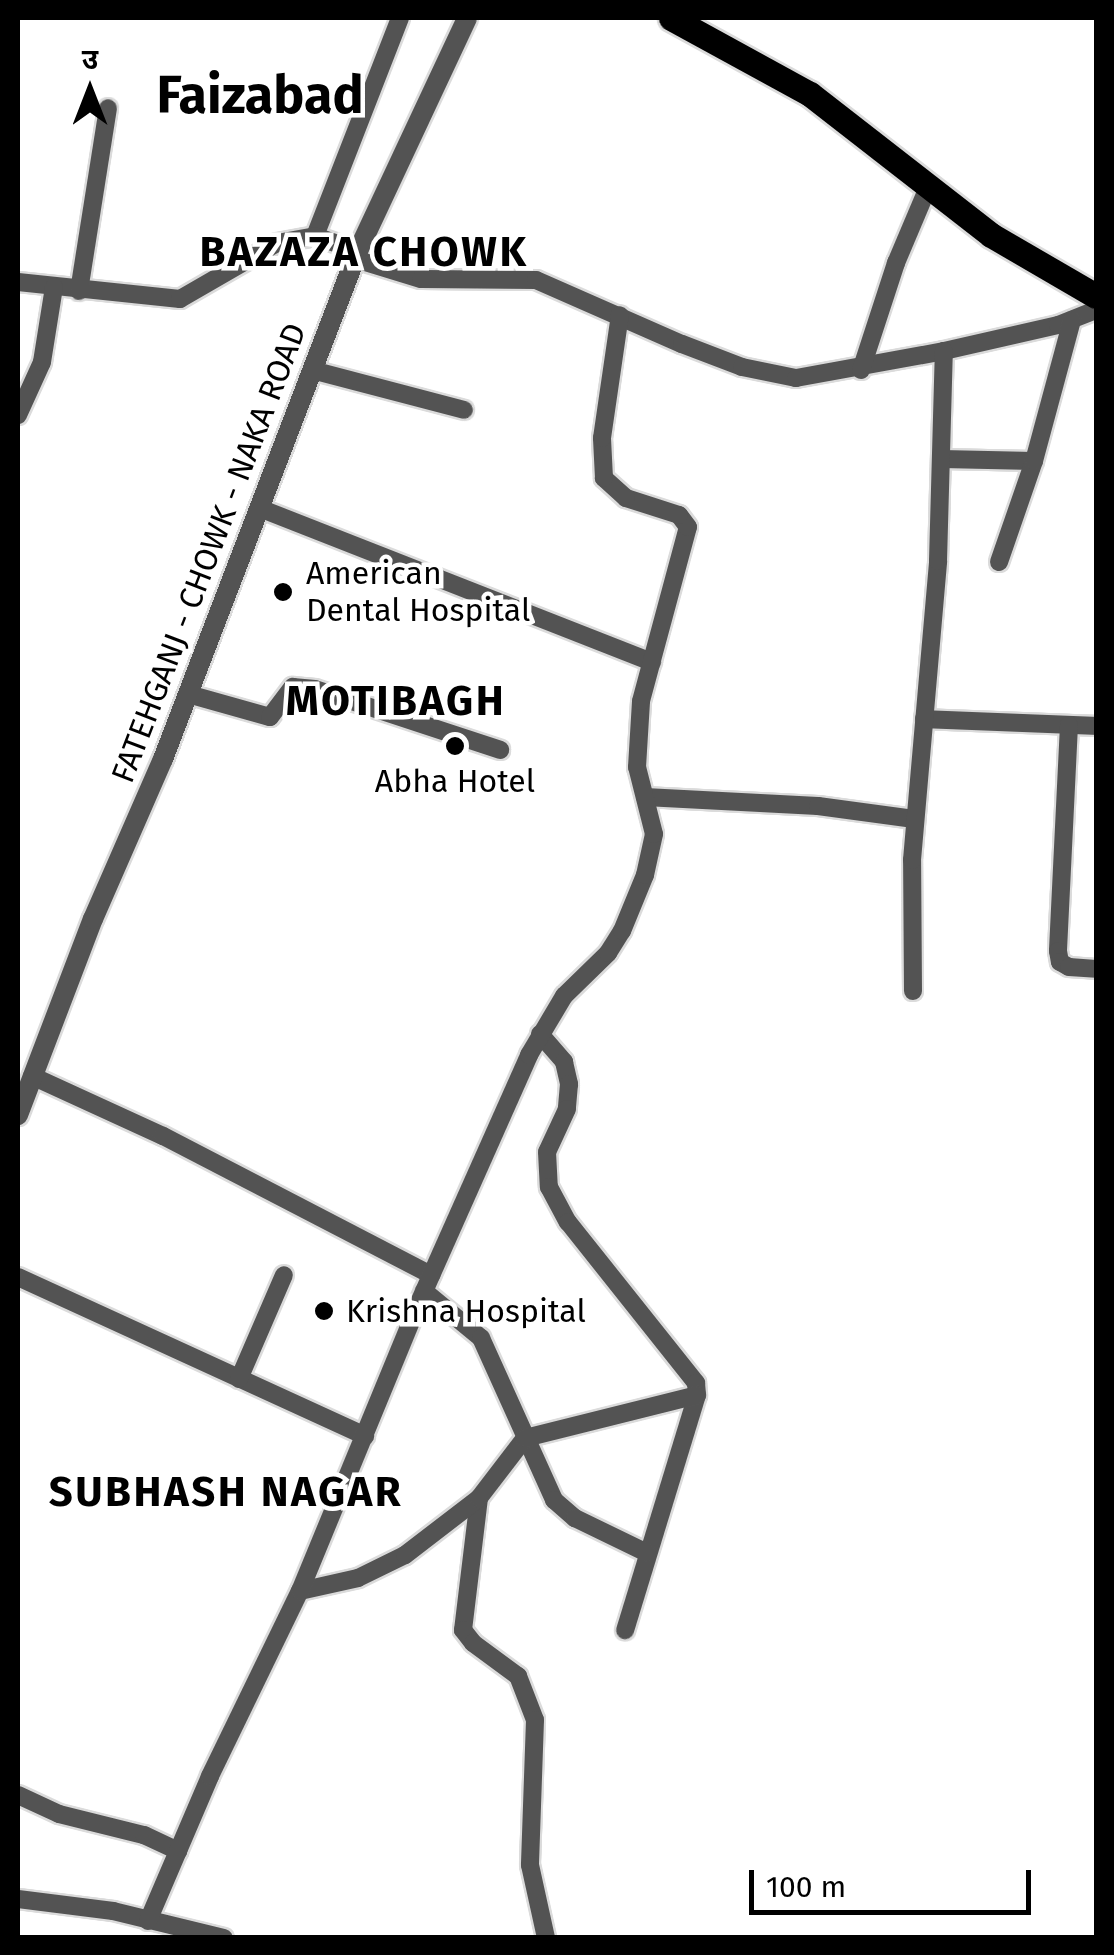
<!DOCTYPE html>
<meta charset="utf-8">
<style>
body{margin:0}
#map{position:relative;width:1114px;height:1955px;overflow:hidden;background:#fff;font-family:"Fira Sans","Noto Sans Devanagari",sans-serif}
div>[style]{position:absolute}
.roads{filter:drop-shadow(2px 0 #dbdbdb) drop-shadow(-2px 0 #dbdbdb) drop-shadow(0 2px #dbdbdb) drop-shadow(0 -2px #dbdbdb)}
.minor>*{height:18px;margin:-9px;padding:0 9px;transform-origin:9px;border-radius:9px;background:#535353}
.tertiary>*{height:20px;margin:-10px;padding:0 10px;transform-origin:10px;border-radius:10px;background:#535353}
.primary>*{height:25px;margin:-12.5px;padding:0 12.5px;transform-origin:12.5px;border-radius:12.5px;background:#000}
.dots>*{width:28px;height:28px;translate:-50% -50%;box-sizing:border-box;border:5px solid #fff;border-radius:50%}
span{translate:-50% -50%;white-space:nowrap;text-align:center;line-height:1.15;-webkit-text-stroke:9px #fff;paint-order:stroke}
.street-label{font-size:32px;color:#000}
.poi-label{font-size:32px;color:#000}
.left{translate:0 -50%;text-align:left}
.district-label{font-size:42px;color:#000;font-weight:700;letter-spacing:2.5px}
.town-label{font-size:52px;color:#000;font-weight:700}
.frame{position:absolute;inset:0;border:20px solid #000;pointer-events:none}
.north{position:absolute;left:40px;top:40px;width:100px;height:100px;-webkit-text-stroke:8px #fff;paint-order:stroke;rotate:0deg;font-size:28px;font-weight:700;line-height:40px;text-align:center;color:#000}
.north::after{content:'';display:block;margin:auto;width:35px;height:45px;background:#000;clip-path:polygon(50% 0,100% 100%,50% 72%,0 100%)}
.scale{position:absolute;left:749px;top:1870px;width:282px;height:45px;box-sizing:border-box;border:5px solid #000;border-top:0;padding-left:12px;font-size:30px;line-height:35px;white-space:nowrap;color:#000;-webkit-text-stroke:8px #fff;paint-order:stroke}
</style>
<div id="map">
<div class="roads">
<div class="minor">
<i style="left:315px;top:236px;width:234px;rotate:-68.7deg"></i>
<i style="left:355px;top:259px;width:69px;rotate:16.9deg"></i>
<i style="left:421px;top:279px;width:115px;rotate:0.5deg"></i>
<i style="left:536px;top:280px;width:159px;rotate:23.7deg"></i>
<i style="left:682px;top:344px;width:64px;rotate:21deg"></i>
<i style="left:742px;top:367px;width:55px;rotate:11.5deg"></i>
<i style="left:796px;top:378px;width:150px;rotate:-10.3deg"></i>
<i style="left:944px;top:351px;width:117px;rotate:-12.8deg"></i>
<i style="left:1058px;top:325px;width:41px;rotate:-21.5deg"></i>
<i style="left:18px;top:282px;width:163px;rotate:6deg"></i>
<i style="left:180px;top:299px;width:112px;rotate:-30deg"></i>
<i style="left:277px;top:243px;width:39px;rotate:-10deg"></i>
<i style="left:315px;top:236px;width:46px;rotate:19.2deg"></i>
<i style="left:79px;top:291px;width:185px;rotate:-81deg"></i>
<i style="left:312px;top:370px;width:157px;rotate:14.7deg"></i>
<i style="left:861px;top:370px;width:113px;rotate:-71.9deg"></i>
<i style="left:896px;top:263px;width:85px;rotate:-67.1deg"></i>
<i style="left:18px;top:415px;width:58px;rotate:-65.6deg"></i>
<i style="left:42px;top:362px;width:76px;rotate:-80.9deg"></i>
<i style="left:942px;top:459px;width:92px;rotate:1.2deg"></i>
<i style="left:259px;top:508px;width:422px;rotate:21.4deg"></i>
<i style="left:999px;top:562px;width:107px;rotate:-70.9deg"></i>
<i style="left:1034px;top:461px;width:146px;rotate:-74.9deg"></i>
<i style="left:188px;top:694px;width:85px;rotate:15.7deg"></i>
<i style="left:270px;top:717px;width:38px;rotate:-53deg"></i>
<i style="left:293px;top:687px;width:22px;rotate:5deg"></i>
<i style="left:315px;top:689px;width:195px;rotate:18.2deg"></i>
<i style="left:924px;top:719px;width:172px;rotate:2.3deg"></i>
<i style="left:1069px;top:725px;width:226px;rotate:92.8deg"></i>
<i style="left:1058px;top:951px;width:11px;rotate:80deg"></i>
<i style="left:1060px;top:962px;width:10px;rotate:29deg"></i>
<i style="left:1069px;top:967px;width:27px;rotate:4deg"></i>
<i style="left:645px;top:797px;width:173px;rotate:3deg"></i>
<i style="left:818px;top:806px;width:97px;rotate:7.7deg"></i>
<i style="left:913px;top:991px;width:131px;rotate:-90.4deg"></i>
<i style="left:912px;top:860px;width:300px;rotate:-85deg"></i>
<i style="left:938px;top:561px;width:210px;rotate:-88.4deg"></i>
<i style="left:540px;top:1034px;width:37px;rotate:49deg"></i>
<i style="left:564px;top:1062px;width:23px;rotate:77deg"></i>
<i style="left:569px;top:1084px;width:25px;rotate:95deg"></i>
<i style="left:567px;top:1109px;width:47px;rotate:114.9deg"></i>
<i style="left:547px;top:1152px;width:35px;rotate:87deg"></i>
<i style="left:549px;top:1187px;width:40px;rotate:62deg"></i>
<i style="left:568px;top:1222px;width:206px;rotate:51.5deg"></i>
<i style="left:696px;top:1383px;width:12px;rotate:85deg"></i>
<i style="left:697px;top:1395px;width:246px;rotate:107deg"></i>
<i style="left:32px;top:1076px;width:144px;rotate:24.6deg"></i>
<i style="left:163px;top:1136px;width:302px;rotate:27.4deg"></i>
<i style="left:18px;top:1277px;width:382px;rotate:24.6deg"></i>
<i style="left:424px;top:1291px;width:74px;rotate:39.5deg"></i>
<i style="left:481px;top:1338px;width:178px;rotate:65.7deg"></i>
<i style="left:554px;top:1500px;width:28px;rotate:41deg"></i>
<i style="left:575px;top:1518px;width:80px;rotate:25.9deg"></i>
<i style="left:239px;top:1379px;width:113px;rotate:-66.6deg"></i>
<i style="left:479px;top:1498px;width:133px;rotate:96.9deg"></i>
<i style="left:463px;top:1630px;width:16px;rotate:52deg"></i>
<i style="left:473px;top:1643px;width:56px;rotate:36.3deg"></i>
<i style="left:518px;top:1676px;width:47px;rotate:68.9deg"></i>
<i style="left:535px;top:1720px;width:145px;rotate:92deg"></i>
<i style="left:530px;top:1865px;width:75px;rotate:77.6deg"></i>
<i style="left:300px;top:1591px;width:59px;rotate:-12.6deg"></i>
<i style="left:358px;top:1578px;width:52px;rotate:-26.1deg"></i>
<i style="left:405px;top:1555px;width:93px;rotate:-37.6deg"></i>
<i style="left:479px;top:1498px;width:76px;rotate:-52.5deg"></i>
<i style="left:525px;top:1438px;width:177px;rotate:-14deg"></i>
<i style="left:18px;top:1795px;width:45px;rotate:24.9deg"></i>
<i style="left:59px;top:1814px;width:88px;rotate:13.9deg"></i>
<i style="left:144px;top:1835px;width:38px;rotate:25deg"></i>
<i style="left:18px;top:1899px;width:96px;rotate:7.2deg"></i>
<i style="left:113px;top:1911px;width:114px;rotate:13.7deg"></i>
<i style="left:148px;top:1921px;width:158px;rotate:-66.8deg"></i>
<i style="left:210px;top:1776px;width:206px;rotate:-64.1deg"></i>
<i style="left:300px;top:1591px;width:307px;rotate:-67.6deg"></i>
<i style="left:417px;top:1307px;width:276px;rotate:-66deg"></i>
<i style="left:529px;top:1055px;width:69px;rotate:-59.3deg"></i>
<i style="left:564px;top:996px;width:62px;rotate:-44.3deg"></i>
<i style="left:608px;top:953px;width:26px;rotate:-58deg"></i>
<i style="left:622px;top:931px;width:61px;rotate:-67.7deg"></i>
<i style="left:645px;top:875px;width:42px;rotate:-77.6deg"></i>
<i style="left:654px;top:834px;width:69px;rotate:-104.2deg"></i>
<i style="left:637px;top:767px;width:66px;rotate:-86.5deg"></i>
<i style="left:641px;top:701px;width:180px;rotate:-74.9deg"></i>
<i style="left:688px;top:527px;width:15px;rotate:-127deg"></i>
<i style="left:679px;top:515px;width:56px;rotate:-162.2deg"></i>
<i style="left:626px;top:498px;width:30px;rotate:-138deg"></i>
<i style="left:604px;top:478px;width:40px;rotate:-92.9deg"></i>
<i style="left:602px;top:438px;width:124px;rotate:-81.7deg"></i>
</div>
<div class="tertiary">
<i style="left:18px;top:1115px;width:210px;rotate:-69.1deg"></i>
<i style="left:93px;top:919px;width:175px;rotate:-66.4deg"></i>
<i style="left:163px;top:759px;width:544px;rotate:-69deg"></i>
<i style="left:358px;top:251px;width:257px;rotate:-64.9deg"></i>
</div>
<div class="primary">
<i style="left:671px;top:18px;width:158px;rotate:28.7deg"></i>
<i style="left:810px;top:94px;width:229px;rotate:37.9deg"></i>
<i style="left:991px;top:235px;width:121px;rotate:30.2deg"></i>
</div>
</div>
<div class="dots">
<i style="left:283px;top:592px;background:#000"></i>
<i style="left:455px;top:746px;background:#000"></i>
<i style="left:324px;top:1311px;background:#000"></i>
</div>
<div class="street-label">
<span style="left:209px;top:553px;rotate:-69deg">FATEHGANJ - CHOWK - NAKA ROAD</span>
</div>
<div class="poi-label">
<span class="left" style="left:306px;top:592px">American<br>Dental Hospital</span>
<span style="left:455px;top:781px">Abha Hotel</span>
<span class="left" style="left:346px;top:1311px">Krishna Hospital</span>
</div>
<div class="district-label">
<span style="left:364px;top:252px">BAZAZA CHOWK</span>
<span style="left:396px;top:701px">MOTIBAGH</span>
<span style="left:226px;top:1492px">SUBHASH NAGAR</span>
</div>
<div class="town-label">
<span style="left:260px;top:96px">Faizabad</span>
</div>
<div class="frame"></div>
<div class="north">उ</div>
<div class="scale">100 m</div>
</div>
